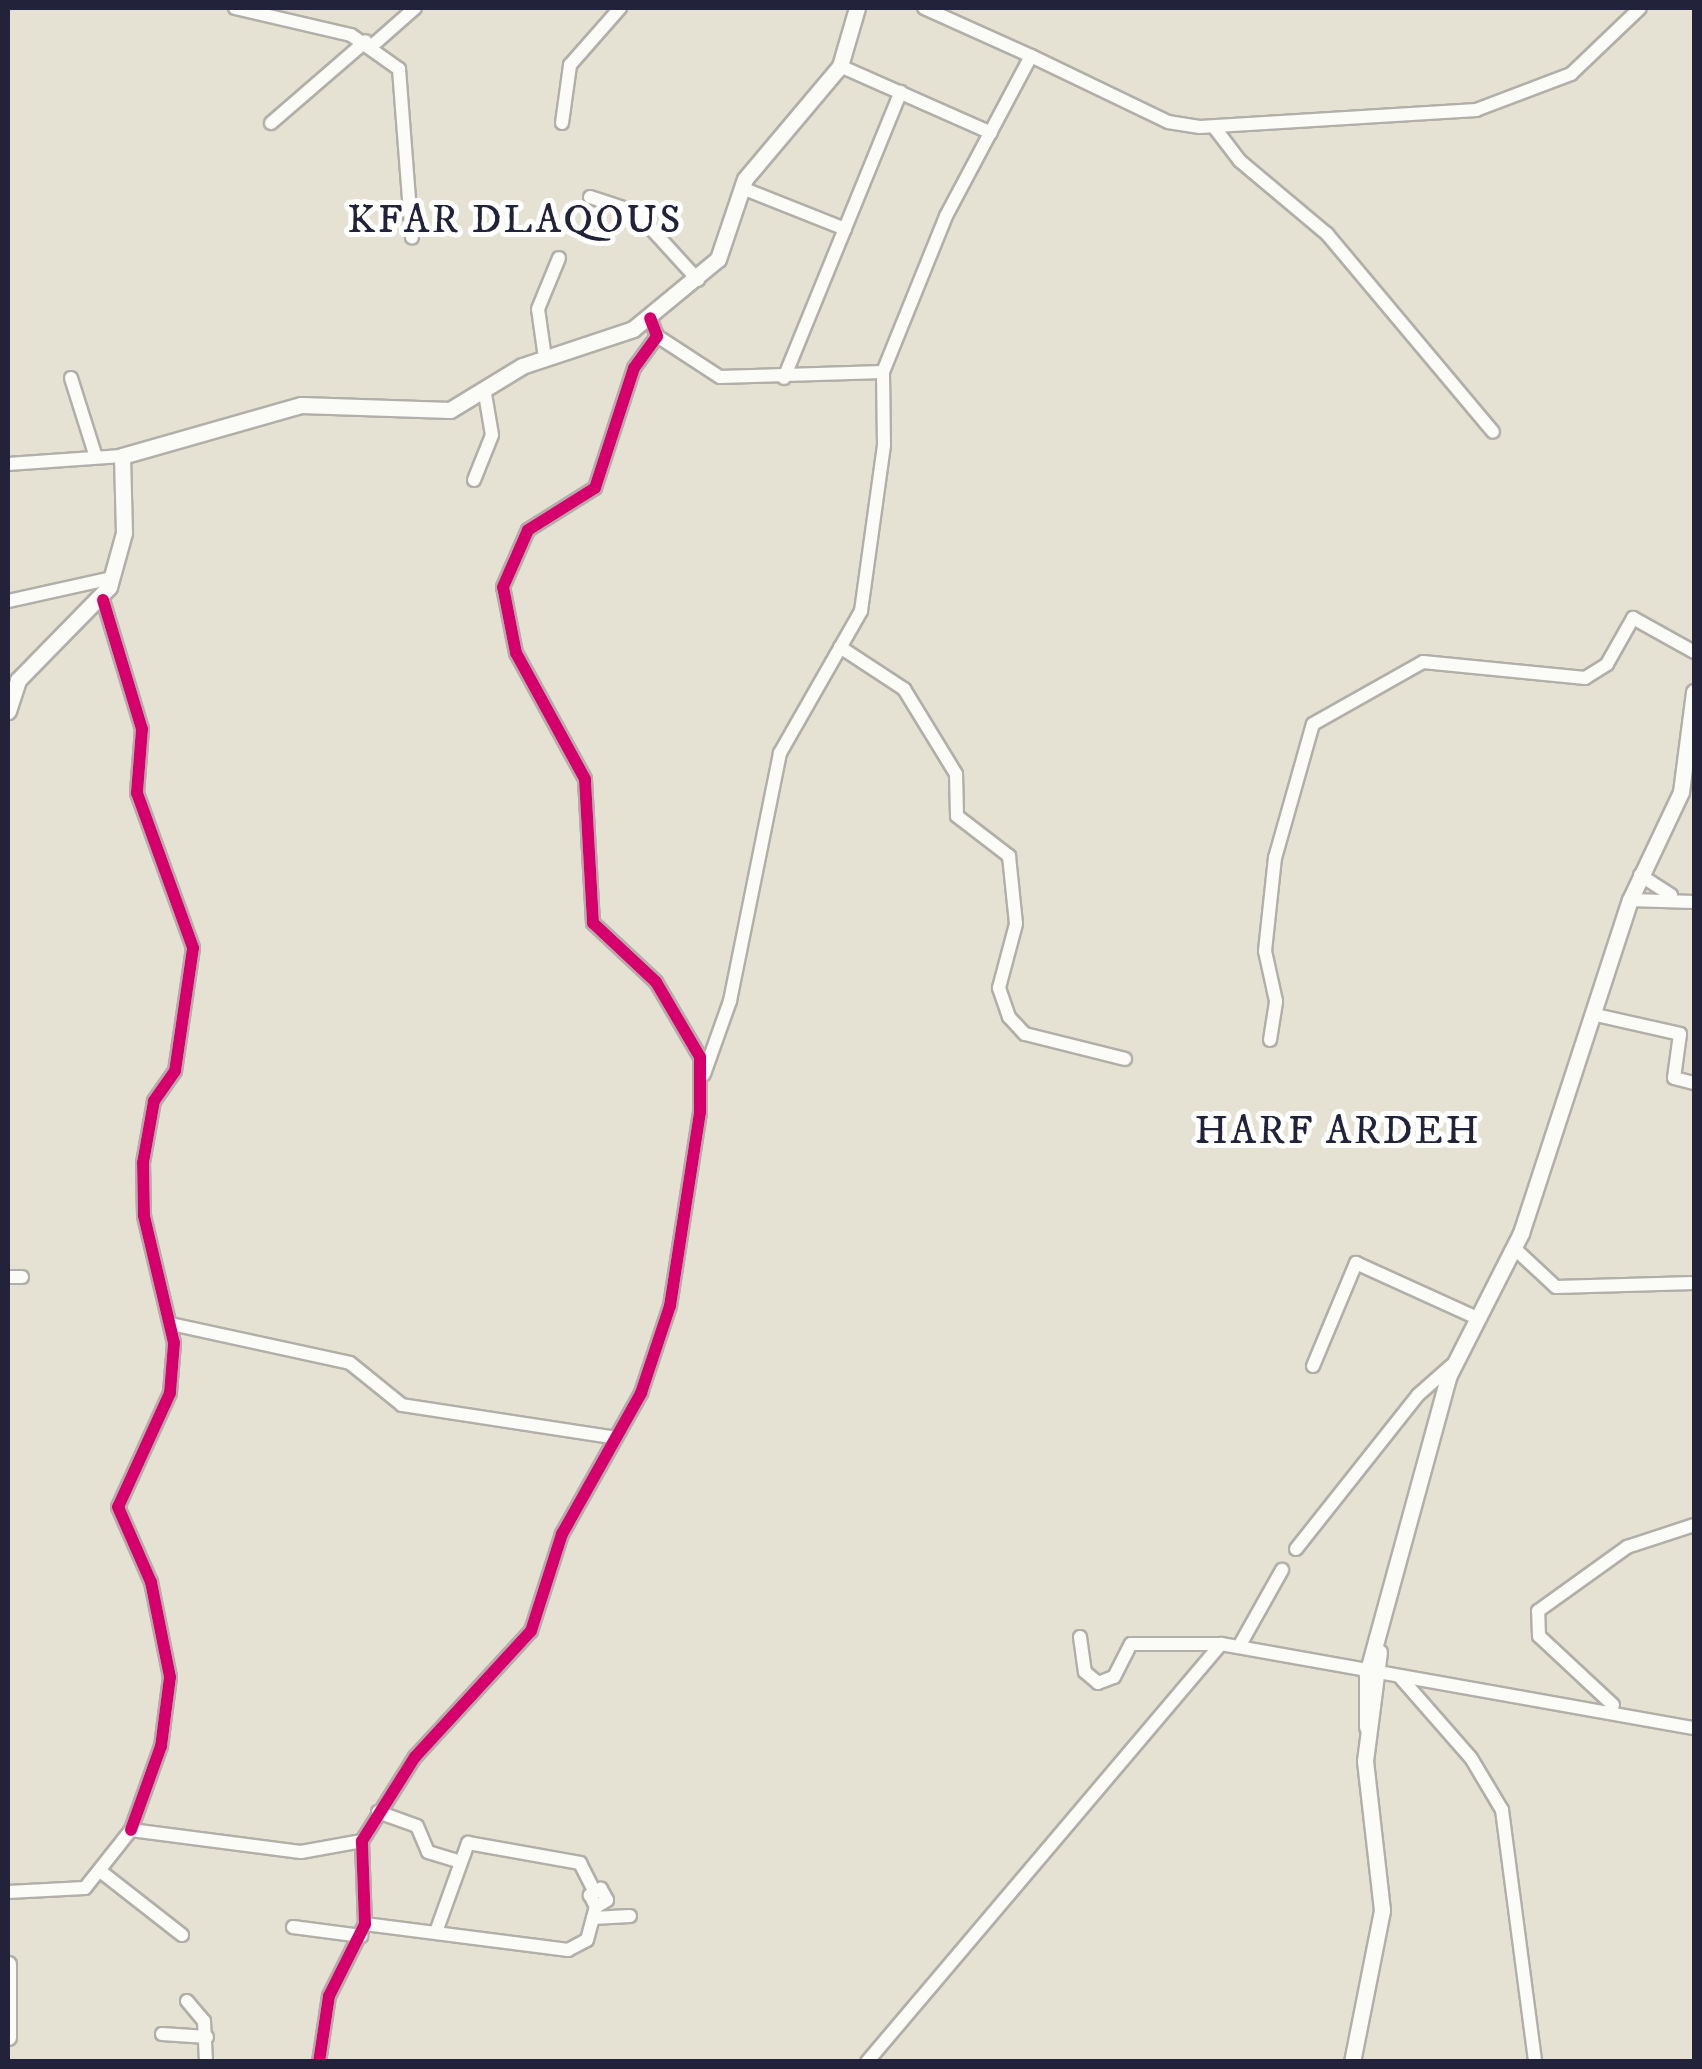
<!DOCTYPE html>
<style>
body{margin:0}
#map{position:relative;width:1702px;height:2069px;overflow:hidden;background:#e6e2d3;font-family:"IM FELL DW Pica",serif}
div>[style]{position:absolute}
.roads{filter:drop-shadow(2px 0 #b1afa8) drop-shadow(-2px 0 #b1afa8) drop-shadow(0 2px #b1afa8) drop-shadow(0 -2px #b1afa8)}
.minor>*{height:12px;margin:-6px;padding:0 6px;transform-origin:6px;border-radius:6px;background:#fbfbf8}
.major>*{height:15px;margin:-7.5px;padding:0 7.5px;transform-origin:7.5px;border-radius:7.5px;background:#fbfbf8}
.cycleway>*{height:12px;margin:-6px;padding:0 6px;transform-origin:6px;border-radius:6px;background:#d6006c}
span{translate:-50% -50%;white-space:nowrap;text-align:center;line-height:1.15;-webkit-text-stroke:10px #fff;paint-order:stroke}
.quarter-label{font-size:40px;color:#22223b;letter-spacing:2.5px}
.frame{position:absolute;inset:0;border:10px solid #22223b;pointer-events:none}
</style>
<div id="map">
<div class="roads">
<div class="minor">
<i style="left:235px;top:8px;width:119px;rotate:13.1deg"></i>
<i style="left:351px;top:35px;width:59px;rotate:35.3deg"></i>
<i style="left:399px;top:69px;width:169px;rotate:85.6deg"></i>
<i style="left:373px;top:45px;width:56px;rotate:-41.4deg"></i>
<i style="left:1031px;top:56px;width:152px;rotate:25.7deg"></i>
<i style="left:1168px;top:122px;width:32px;rotate:9deg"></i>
<i style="left:1200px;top:127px;width:277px;rotate:-3.5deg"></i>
<i style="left:1476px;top:110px;width:102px;rotate:-20.8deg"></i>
<i style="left:1571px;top:74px;width:95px;rotate:-43.7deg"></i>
<i style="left:840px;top:66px;width:165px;rotate:23.9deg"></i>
<i style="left:271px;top:123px;width:125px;rotate:-40.8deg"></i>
<i style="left:562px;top:123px;width:59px;rotate:-82.1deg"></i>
<i style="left:570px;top:65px;width:76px;rotate:-48.7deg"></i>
<i style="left:1214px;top:127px;width:43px;rotate:52.6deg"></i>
<i style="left:1240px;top:161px;width:114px;rotate:40deg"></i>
<i style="left:1327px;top:234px;width:258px;rotate:50deg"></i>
<i style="left:742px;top:188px;width:111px;rotate:21.7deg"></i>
<i style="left:590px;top:197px;width:48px;rotate:18.1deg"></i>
<i style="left:636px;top:212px;width:92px;rotate:47.6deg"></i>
<i style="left:657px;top:336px;width:75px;rotate:33.1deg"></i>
<i style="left:720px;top:377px;width:163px;rotate:-1.8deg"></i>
<i style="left:545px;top:358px;width:49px;rotate:-98.1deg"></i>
<i style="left:538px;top:309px;width:55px;rotate:-67.6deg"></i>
<i style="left:71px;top:378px;width:80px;rotate:72.5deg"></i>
<i style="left:784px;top:378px;width:309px;rotate:-67.8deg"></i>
<i style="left:8px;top:464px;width:114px;rotate:-4deg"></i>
<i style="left:474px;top:480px;width:48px;rotate:-68.2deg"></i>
<i style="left:492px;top:435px;width:42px;rotate:-99.7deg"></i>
<i style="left:103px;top:600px;width:135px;rotate:73.2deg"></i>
<i style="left:142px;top:729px;width:64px;rotate:94.5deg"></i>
<i style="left:137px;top:793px;width:165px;rotate:70.1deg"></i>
<i style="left:193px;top:948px;width:124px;rotate:98.3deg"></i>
<i style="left:175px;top:1071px;width:37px;rotate:125deg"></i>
<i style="left:154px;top:1101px;width:63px;rotate:100.1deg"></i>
<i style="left:143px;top:1163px;width:53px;rotate:88.9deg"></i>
<i style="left:144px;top:1216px;width:130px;rotate:76.7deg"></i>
<i style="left:174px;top:1343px;width:50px;rotate:94.6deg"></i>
<i style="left:170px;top:1393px;width:125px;rotate:114.5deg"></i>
<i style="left:118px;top:1507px;width:82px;rotate:66.3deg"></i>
<i style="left:151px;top:1582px;width:97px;rotate:78.7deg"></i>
<i style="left:170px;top:1677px;width:70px;rotate:97.4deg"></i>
<i style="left:161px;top:1746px;width:89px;rotate:109.7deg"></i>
<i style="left:8px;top:601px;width:107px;rotate:-12.5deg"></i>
<i style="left:840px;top:647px;width:77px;rotate:33.3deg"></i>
<i style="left:904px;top:689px;width:100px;rotate:58.5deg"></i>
<i style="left:956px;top:774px;width:42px;rotate:88.6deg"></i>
<i style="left:957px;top:816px;width:66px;rotate:37.6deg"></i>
<i style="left:1009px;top:856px;width:68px;rotate:84.1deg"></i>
<i style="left:1016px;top:924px;width:66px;rotate:104.9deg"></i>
<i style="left:999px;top:988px;width:31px;rotate:71deg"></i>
<i style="left:1009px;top:1017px;width:23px;rotate:47deg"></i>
<i style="left:1025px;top:1034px;width:103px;rotate:14deg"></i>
<i style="left:1640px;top:875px;width:37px;rotate:33deg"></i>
<i style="left:1630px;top:900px;width:64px;rotate:1.8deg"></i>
<i style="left:1596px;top:1015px;width:86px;rotate:12.7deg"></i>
<i style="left:1680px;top:1034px;width:44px;rotate:97.8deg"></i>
<i style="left:1674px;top:1078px;width:21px;rotate:14deg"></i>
<i style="left:1270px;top:1040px;width:39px;rotate:-81deg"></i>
<i style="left:1276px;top:1001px;width:51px;rotate:-102.4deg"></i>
<i style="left:1265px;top:951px;width:94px;rotate:-83.9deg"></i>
<i style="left:1275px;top:858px;width:139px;rotate:-74.2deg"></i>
<i style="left:1313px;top:724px;width:126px;rotate:-29.4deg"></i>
<i style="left:1423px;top:662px;width:163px;rotate:5.6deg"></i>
<i style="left:1585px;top:678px;width:26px;rotate:-32deg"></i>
<i style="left:1607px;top:664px;width:53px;rotate:-60.5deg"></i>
<i style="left:1633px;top:618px;width:70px;rotate:29.1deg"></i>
<i style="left:704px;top:1074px;width:77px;rotate:-70.4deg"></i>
<i style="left:730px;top:1001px;width:253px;rotate:-78.6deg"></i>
<i style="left:780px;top:753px;width:163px;rotate:-60.3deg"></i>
<i style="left:861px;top:611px;width:168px;rotate:-82.1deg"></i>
<i style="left:884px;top:445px;width:73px;rotate:-90.8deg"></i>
<i style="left:883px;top:372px;width:168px;rotate:-68deg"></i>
<i style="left:946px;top:216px;width:181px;rotate:-62deg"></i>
<i style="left:1031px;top:56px;width:117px;rotate:-155.8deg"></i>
<i style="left:1514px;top:1248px;width:57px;rotate:42.9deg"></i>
<i style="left:1556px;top:1287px;width:138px;rotate:-1.7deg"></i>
<i style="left:8px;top:1277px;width:14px"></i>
<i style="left:171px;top:1324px;width:183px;rotate:12.3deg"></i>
<i style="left:350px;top:1363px;width:67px;rotate:38.9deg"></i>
<i style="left:402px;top:1405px;width:211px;rotate:8.7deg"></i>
<i style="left:1313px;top:1366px;width:112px;rotate:-67.3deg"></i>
<i style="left:1356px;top:1263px;width:133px;rotate:24.4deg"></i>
<i style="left:1296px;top:1549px;width:196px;rotate:-51.6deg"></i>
<i style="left:1418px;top:1395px;width:45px;rotate:-41.4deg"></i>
<i style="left:1080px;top:1637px;width:35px;rotate:82deg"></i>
<i style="left:1085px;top:1672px;width:17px;rotate:40deg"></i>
<i style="left:1098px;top:1683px;width:17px;rotate:-21deg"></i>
<i style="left:1114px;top:1677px;width:37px;rotate:-63deg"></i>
<i style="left:1131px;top:1644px;width:90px"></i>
<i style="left:1241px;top:1643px;width:84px;rotate:-60.7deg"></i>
<i style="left:1400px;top:1677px;width:108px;rotate:48.8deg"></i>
<i style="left:1471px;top:1758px;width:61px;rotate:59.2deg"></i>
<i style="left:1502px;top:1810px;width:254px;rotate:82.5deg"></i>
<i style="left:1613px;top:1705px;width:101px;rotate:-137deg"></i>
<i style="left:1539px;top:1636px;width:25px;rotate:-92deg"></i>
<i style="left:1538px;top:1611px;width:110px;rotate:-35.7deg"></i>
<i style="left:1627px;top:1547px;width:71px;rotate:-18.2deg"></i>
<i style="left:378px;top:1812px;width:41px;rotate:19.7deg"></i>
<i style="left:417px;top:1826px;width:28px;rotate:67deg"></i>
<i style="left:428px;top:1852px;width:31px;rotate:17deg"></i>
<i style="left:104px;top:1874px;width:99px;rotate:38deg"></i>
<i style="left:8px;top:1892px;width:77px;rotate:-3deg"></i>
<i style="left:85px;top:1888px;width:74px;rotate:-51.6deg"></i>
<i style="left:131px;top:1830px;width:171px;rotate:7.4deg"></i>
<i style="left:301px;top:1852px;width:62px;rotate:-10.2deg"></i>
<i style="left:593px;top:1918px;width:37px;rotate:-3deg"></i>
<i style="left:365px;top:1924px;width:205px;rotate:7.3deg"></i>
<i style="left:568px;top:1950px;width:21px;rotate:-28deg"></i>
<i style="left:587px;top:1940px;width:34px;rotate:-75deg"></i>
<i style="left:596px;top:1907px;width:13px;rotate:-32deg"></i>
<i style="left:607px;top:1900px;width:13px;rotate:-119deg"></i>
<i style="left:601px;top:1889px;width:13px;rotate:151deg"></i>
<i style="left:590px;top:1895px;width:13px;rotate:63deg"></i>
<i style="left:293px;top:1927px;width:69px;rotate:7.5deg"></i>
<i style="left:436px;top:1932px;width:95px;rotate:-70.2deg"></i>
<i style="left:468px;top:1843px;width:114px;rotate:10.1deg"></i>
<i style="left:580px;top:1863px;width:30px;rotate:63deg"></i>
<i style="left:187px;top:2001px;width:26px;rotate:50deg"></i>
<i style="left:204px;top:2021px;width:41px;rotate:87.2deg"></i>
<i style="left:162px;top:2034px;width:45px;rotate:3.8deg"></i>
<i style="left:319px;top:2062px;width:67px;rotate:-81.4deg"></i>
<i style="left:329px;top:1996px;width:80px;rotate:-63.4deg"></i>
<i style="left:365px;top:1924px;width:83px;rotate:-92.1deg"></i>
<i style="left:362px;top:1841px;width:99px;rotate:-57.8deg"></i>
<i style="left:415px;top:1757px;width:171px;rotate:-47.4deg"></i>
<i style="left:531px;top:1631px;width:102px;rotate:-72.3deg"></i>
<i style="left:562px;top:1534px;width:162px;rotate:-60.7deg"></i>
<i style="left:641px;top:1393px;width:92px;rotate:-71.6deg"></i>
<i style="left:670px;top:1306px;width:195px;rotate:-81.2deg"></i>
<i style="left:700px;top:1113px;width:56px;rotate:-90deg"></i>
<i style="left:700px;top:1057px;width:87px;rotate:-120.4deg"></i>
<i style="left:656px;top:982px;width:86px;rotate:-136.9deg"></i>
<i style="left:593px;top:923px;width:144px;rotate:-93.2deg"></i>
<i style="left:585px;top:779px;width:144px;rotate:-118.7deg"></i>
<i style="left:516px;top:653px;width:67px;rotate:-101.1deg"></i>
<i style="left:503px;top:587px;width:62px;rotate:-66.3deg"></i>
<i style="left:528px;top:530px;width:79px;rotate:-32.1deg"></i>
<i style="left:595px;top:488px;width:126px;rotate:-72deg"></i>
<i style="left:634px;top:368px;width:39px;rotate:-54deg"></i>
<i style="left:657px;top:336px;width:19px;rotate:-111deg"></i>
<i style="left:867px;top:2062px;width:548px;rotate:-49.74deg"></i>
<i style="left:1221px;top:1644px;width:480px;rotate:10.1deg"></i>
</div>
<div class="major">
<i style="left:8px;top:711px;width:33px;rotate:-72deg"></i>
<i style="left:18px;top:680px;width:130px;rotate:-45.6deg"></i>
<i style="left:109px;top:587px;width:56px;rotate:-74.5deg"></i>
<i style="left:124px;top:533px;width:77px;rotate:-91.5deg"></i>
<i style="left:122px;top:456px;width:186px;rotate:-15.9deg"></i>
<i style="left:301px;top:405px;width:149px;rotate:1.9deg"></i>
<i style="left:450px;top:410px;width:84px;rotate:-31.4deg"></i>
<i style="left:522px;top:366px;width:117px;rotate:-18.4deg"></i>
<i style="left:633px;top:329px;width:110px;rotate:-39.5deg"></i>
<i style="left:718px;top:259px;width:84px;rotate:-71.4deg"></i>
<i style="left:745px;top:179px;width:148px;rotate:-49.9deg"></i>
<i style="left:840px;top:66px;width:60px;rotate:-73.7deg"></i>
<i style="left:1367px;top:1727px;width:53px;rotate:-90deg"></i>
<i style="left:1367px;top:1674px;width:310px;rotate:-74.7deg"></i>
<i style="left:1449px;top:1375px;width:159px;rotate:-63.1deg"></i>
<i style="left:1521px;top:1233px;width:350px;rotate:-71.9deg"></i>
<i style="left:1630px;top:900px;width:119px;rotate:-64.7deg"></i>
<i style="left:1681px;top:792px;width:101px;rotate:-82.6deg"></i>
<i style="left:8px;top:1964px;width:73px;rotate:90deg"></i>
<i style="left:1352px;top:2062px;width:155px;rotate:-78.8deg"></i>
<i style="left:1382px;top:1910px;width:150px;rotate:-96.5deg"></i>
<i style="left:1365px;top:1761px;width:110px;rotate:-82.7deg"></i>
</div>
</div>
<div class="cycleway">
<i style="left:103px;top:600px;width:135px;rotate:73.2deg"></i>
<i style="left:142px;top:729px;width:64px;rotate:94.5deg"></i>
<i style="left:137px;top:793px;width:165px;rotate:70.1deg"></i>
<i style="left:193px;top:948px;width:124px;rotate:98.3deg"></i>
<i style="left:175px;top:1071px;width:37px;rotate:125deg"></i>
<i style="left:154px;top:1101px;width:63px;rotate:100.1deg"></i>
<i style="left:143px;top:1163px;width:53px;rotate:88.9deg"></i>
<i style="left:144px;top:1216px;width:130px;rotate:76.7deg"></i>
<i style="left:174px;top:1343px;width:50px;rotate:94.6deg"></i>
<i style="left:170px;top:1393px;width:125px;rotate:114.5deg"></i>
<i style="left:118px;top:1507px;width:82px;rotate:66.3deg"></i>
<i style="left:151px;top:1582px;width:97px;rotate:78.7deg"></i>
<i style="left:170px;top:1677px;width:70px;rotate:97.4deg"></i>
<i style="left:161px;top:1746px;width:89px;rotate:109.7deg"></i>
<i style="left:319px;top:2062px;width:67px;rotate:-81.4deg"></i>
<i style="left:329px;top:1996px;width:80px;rotate:-63.4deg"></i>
<i style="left:365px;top:1924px;width:83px;rotate:-92.1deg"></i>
<i style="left:362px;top:1841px;width:99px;rotate:-57.8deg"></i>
<i style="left:415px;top:1757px;width:171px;rotate:-47.4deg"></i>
<i style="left:531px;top:1631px;width:102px;rotate:-72.3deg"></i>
<i style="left:562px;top:1534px;width:162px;rotate:-60.7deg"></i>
<i style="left:641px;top:1393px;width:92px;rotate:-71.6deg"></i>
<i style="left:670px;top:1306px;width:195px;rotate:-81.2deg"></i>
<i style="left:700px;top:1113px;width:56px;rotate:-90deg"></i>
<i style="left:700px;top:1057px;width:87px;rotate:-120.4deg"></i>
<i style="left:656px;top:982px;width:86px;rotate:-136.9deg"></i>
<i style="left:593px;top:923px;width:144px;rotate:-93.2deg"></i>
<i style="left:585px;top:779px;width:144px;rotate:-118.7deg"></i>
<i style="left:516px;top:653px;width:67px;rotate:-101.1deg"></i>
<i style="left:503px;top:587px;width:62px;rotate:-66.3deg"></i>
<i style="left:528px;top:530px;width:79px;rotate:-32.1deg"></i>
<i style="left:595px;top:488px;width:126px;rotate:-72deg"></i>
<i style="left:634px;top:368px;width:39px;rotate:-54deg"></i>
<i style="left:657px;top:336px;width:19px;rotate:-111deg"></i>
</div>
<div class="quarter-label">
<span style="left:515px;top:221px">KFAR DLAQOUS</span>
<span style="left:1338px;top:1132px">HARF ARDEH</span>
</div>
<div class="frame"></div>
</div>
